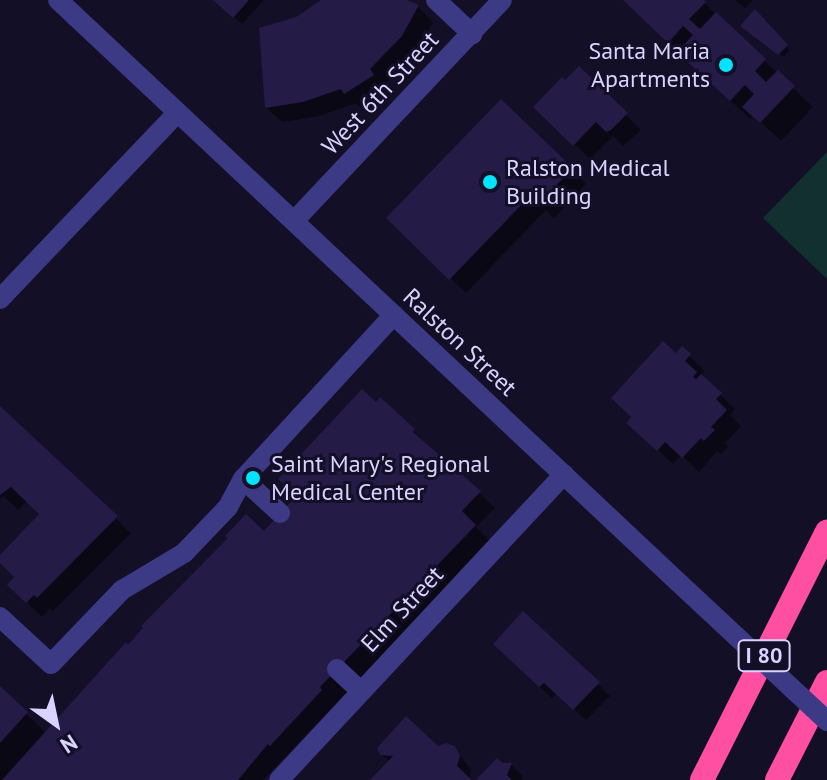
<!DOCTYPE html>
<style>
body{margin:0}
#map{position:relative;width:827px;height:780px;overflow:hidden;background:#130f26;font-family:"PT Sans",sans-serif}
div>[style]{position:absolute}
.green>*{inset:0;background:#12302f}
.shadow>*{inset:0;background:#0007}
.building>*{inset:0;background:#241b47}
.minor>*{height:20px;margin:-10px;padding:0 10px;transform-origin:10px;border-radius:10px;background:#3d3a85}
.highway>*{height:24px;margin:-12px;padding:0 12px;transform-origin:12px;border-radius:12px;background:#ff4fa3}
.minor-bridge>*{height:20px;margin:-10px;padding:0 10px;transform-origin:10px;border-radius:10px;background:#3d3a85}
.dots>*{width:22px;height:22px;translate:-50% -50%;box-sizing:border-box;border:4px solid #130f26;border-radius:50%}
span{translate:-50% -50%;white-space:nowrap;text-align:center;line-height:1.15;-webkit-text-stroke:6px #130f26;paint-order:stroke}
.shield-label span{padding:2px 6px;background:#130f26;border:2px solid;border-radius:6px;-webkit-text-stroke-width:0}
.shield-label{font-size:22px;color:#d9d4ff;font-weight:700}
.poi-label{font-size:24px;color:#d9d4ff}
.right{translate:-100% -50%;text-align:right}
.left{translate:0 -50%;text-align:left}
.street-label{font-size:24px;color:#d9d4ff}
.north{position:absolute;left:16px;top:684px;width:80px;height:80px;-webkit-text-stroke:6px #130f26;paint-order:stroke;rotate:147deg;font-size:22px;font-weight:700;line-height:32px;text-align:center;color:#d9d4ff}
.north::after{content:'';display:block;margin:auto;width:28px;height:36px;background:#d9d4ff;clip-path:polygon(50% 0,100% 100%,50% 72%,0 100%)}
</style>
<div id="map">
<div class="green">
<i style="clip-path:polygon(827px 152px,827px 279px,763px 218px)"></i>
</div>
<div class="shadow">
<i style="clip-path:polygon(215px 0,264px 0,242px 24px)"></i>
<i style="clip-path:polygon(321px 0,402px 0,418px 7px,433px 22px,416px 51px,384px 85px,387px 91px,361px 108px,356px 103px,319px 116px,282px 122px,266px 107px,289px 23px)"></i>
<i style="clip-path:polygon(625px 0,701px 0,813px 107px,781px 141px,754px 115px,750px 119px)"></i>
<i style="clip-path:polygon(735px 0,753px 0,745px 8px)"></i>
<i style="clip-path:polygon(755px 12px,790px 50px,783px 57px,746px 29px)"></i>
<i style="clip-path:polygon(579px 69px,641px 130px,623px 146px,613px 136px,590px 159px,536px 107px)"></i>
<i style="clip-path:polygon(501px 102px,586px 184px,554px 218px,546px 210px,466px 293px,388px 218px)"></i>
<i style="clip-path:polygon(682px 349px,705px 371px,700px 376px,735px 409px,730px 415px,741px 426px,725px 443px,728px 447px,721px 454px,717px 451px,699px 472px,681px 455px,673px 464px,644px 437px,676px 355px)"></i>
<i style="clip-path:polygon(1px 409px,131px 533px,53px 611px,50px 609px,42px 617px,9px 585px,17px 577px,0 561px,42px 514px,27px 501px,18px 510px,3px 496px,0 499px)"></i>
<i style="clip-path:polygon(413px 431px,495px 508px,476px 527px,490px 541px,263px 780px,0 780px,0 689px,46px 733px,129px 647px,264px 534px)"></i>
<i style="clip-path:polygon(507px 655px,598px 684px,610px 696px,586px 720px,557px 693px,552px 698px)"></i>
<i style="clip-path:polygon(454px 748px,471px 769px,469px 780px,373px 780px,390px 762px,381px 754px)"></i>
<i style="clip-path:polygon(502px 765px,511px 765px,523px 776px,521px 780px,479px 780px)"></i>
</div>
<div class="building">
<i style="clip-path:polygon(213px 0,249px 0,233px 18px)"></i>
<i style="clip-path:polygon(321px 0,407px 0,419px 5px,402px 36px,370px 69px,374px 75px,344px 94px,341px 89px,303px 102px,265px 108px,259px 28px,296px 17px)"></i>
<i style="clip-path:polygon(623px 0,704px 0,706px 2px,689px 19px,700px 29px,716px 12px,766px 59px,755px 71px,766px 82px,778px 70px,795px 86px,760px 123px,742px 107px,754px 94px,745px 85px,730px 101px,677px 52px,693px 35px,683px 26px,668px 43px)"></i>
<i style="clip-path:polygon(755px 9px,788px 45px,778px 55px,740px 26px)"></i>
<i style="clip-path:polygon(579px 66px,628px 113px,611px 130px,606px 132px,596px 122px,573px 146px,533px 107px,562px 77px,565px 80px)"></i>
<i style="clip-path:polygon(501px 99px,573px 168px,537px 205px,529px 197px,449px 280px,386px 218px)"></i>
<i style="clip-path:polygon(663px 341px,676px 353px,682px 346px,691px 354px,685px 361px,697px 372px,693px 377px,696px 379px,701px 374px,722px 393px,716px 399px,727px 410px,711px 427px,715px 430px,704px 441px,701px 438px,682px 458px,665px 442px,657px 451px,626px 423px,631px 417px,611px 398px)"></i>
<i style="clip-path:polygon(362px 389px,376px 402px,380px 397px,415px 429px,413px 432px,481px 491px,462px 511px,476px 525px,320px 687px,322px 690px,270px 746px,268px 744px,238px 780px,2px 780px,126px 642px,128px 645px,143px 628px,141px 626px,228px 538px,225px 536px,246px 514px,264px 531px,296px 496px,278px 479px)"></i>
<i style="clip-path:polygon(0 406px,118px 516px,37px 598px,34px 595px,26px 603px,7px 585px,14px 577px,0 563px,0 555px,39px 514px,11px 487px,0 495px)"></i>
<i style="clip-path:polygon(523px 611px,600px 682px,573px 710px,544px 683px,539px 687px,493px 644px)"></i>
<i style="clip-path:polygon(0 686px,28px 712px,0 743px)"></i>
<i style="clip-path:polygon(406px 716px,438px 746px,446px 743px,455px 746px,460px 756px,457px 766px,472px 780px,370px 780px,393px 756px,380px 755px,377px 748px)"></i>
<i style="clip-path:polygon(497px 758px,503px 763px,512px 763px,507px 775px,512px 780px,476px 780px)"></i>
</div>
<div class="minor">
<i style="left:58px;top:0;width:850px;rotate:43.19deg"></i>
<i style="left:436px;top:0;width:50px;rotate:43.4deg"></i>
<i style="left:294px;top:221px;width:303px;rotate:-46.7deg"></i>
<i style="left:0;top:299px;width:257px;rotate:-46.4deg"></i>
<i style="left:280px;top:513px;width:50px;rotate:-137.4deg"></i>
<i style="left:243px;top:479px;width:223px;rotate:-47.4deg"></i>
<i style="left:0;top:617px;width:69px;rotate:42.7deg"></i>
<i style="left:51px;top:664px;width:103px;rotate:-46.2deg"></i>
<i style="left:122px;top:590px;width:72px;rotate:-30.8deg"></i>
<i style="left:184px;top:553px;width:64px;rotate:-46.3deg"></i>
<i style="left:228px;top:507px;width:32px;rotate:-62deg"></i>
<i style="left:337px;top:669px;width:33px;rotate:43deg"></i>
<i style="left:279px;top:780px;width:418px;rotate:-47deg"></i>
</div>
<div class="highway">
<i style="left:702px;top:780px;width:278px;rotate:-63.3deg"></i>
<i style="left:777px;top:780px;width:110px;rotate:-63deg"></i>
</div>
<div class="minor-bridge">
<i style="left:678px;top:582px;width:204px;rotate:43deg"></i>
</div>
<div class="dots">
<i style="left:726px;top:65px;background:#00e5ff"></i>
<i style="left:490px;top:182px;background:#00e5ff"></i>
<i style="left:253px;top:478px;background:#00e5ff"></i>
</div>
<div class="shield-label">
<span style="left:764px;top:656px">I 80</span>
</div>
<div class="poi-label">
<span class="right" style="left:710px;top:65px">Santa Maria<br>Apartments</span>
<span class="left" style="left:506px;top:182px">Ralston Medical<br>Building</span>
<span class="left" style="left:271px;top:478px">Saint Mary's Regional<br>Medical Center</span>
</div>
<div class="street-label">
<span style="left:380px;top:93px;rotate:-47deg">West 6th Street</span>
<span style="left:460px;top:342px;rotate:43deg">Ralston Street</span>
<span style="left:402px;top:609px;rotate:-47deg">Elm Street</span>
</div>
<div class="north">N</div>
</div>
